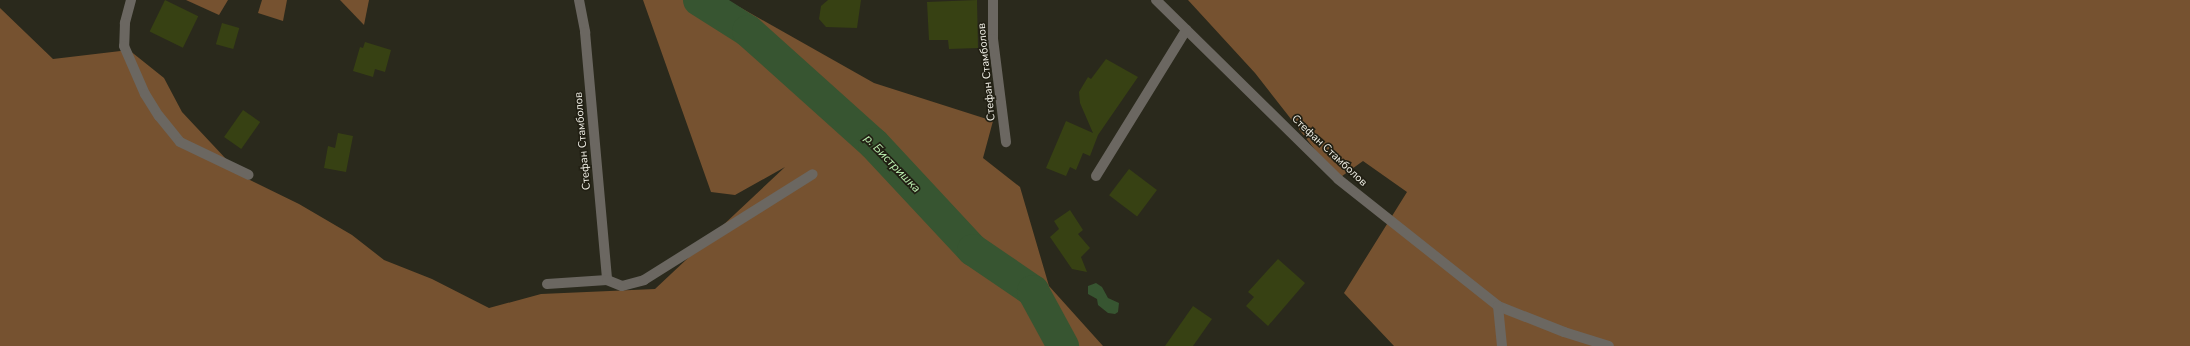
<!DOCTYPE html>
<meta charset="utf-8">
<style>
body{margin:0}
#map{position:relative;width:2190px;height:346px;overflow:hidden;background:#2a291c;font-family:"Nunito Sans",sans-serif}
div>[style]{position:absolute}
.forest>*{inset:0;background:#765230}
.water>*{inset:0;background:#375531}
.river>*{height:32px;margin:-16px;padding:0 16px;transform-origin:16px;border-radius:16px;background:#375531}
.building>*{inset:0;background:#374113;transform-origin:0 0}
.minor>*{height:10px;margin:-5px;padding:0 5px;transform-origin:5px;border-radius:5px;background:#6b6761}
span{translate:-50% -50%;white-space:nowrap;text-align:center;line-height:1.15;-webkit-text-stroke:3.5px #211f13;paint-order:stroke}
.street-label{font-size:11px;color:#f0efe6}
.water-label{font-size:12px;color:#bbeeaf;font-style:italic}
</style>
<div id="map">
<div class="forest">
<i style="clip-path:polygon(186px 0,228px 0,219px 15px)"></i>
<i style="clip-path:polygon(262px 0,287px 0,283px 21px,258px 13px)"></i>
<i style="clip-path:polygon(340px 0,369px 0,364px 25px)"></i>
<i style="clip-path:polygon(643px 0,727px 0,874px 83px,993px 121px,983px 158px,1020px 187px,1049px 286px,1103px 346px,0 346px,0 8px,53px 59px,129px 50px,164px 78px,182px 112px,242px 176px,299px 204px,352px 235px,384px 260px,432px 279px,489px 308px,541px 294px,655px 289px,785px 167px,735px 195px,711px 192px)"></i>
<i style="clip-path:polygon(1188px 0,2190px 0,2190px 346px,1394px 346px,1344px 293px,1407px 192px,1363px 161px,1338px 179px,1255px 73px)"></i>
</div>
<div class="water">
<i style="clip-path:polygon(1096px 283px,1102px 287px,1108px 298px,1119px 303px,1118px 312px,1115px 314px,1108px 313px,1098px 305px,1097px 299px,1088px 294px,1088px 286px)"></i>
</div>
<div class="river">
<i style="left:699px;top:0;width:58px;rotate:32.3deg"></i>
<i style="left:748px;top:31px;width:169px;rotate:41.9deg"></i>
<i style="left:874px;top:144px;width:145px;rotate:47deg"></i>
<i style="left:973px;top:250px;width:73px;rotate:34.3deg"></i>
<i style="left:1033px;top:291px;width:63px;rotate:61.4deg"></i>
</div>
<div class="building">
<i style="left:165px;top:0;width:37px;height:35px;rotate:26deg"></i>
<i style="clip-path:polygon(828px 0,861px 0,857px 28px,826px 27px,819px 19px,821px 6px)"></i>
<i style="clip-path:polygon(977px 0,978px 48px,949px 49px,948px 40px,929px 40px,927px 2px)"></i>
<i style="left:222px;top:23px;width:18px;height:22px;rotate:16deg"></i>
<i style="clip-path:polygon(365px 42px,391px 50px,385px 72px,375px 69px,373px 77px,353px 71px,360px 47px,363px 48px)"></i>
<i style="clip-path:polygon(1106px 59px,1138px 77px,1098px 135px,1090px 156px,1083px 153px,1076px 170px,1070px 167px,1066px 176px,1046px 168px,1066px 121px,1093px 133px,1080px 103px,1079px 92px,1088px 77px,1091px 79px)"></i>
<i style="left:243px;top:110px;width:21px;height:33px;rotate:35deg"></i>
<i style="clip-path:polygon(338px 133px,353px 136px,346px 172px,324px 168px,328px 146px,335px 148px)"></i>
<i style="left:1129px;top:169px;width:35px;height:33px;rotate:37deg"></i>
<i style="clip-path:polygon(1070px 210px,1083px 230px,1078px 234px,1090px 248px,1081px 257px,1087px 272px,1072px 269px,1050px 237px,1059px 229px,1054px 221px)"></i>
<i style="clip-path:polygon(1278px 259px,1305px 283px,1268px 326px,1246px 306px,1254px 297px,1248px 292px)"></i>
<i style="clip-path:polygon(1193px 306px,1212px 319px,1193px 346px,1165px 346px)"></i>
</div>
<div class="minor">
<i style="left:131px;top:0;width:24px;rotate:105deg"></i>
<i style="left:125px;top:23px;width:23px;rotate:92deg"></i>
<i style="left:124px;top:46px;width:52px;rotate:66.4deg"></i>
<i style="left:145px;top:94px;width:26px;rotate:58deg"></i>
<i style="left:159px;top:116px;width:33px;rotate:51deg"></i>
<i style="left:180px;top:142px;width:76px;rotate:25.6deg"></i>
<i style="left:579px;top:0;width:33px;rotate:79deg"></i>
<i style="left:585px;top:32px;width:249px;rotate:84.9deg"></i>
<i style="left:993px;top:0;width:39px;rotate:90deg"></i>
<i style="left:993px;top:39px;width:104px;rotate:82.8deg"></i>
<i style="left:1156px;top:0;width:255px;rotate:44.5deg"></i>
<i style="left:1338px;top:179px;width:204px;rotate:38.4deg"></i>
<i style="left:1498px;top:306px;width:71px;rotate:21.5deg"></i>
<i style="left:1564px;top:332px;width:47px;rotate:17.3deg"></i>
<i style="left:1096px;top:176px;width:172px;rotate:-58.3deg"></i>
<i style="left:547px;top:284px;width:60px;rotate:-3.8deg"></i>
<i style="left:607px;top:280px;width:16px;rotate:22deg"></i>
<i style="left:622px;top:286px;width:23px;rotate:-15deg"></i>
<i style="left:644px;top:280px;width:199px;rotate:-32.1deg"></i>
<i style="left:1498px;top:306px;width:40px;rotate:84.3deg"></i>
</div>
<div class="street-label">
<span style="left:987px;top:72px;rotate:-96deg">Стефан Стамболов</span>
<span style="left:583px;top:141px;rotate:-95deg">Стефан Стамболов</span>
<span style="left:1329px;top:151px;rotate:43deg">Стефан Стамболов</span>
</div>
<div class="water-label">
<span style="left:892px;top:164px;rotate:46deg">р. Бистришка</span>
</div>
</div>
